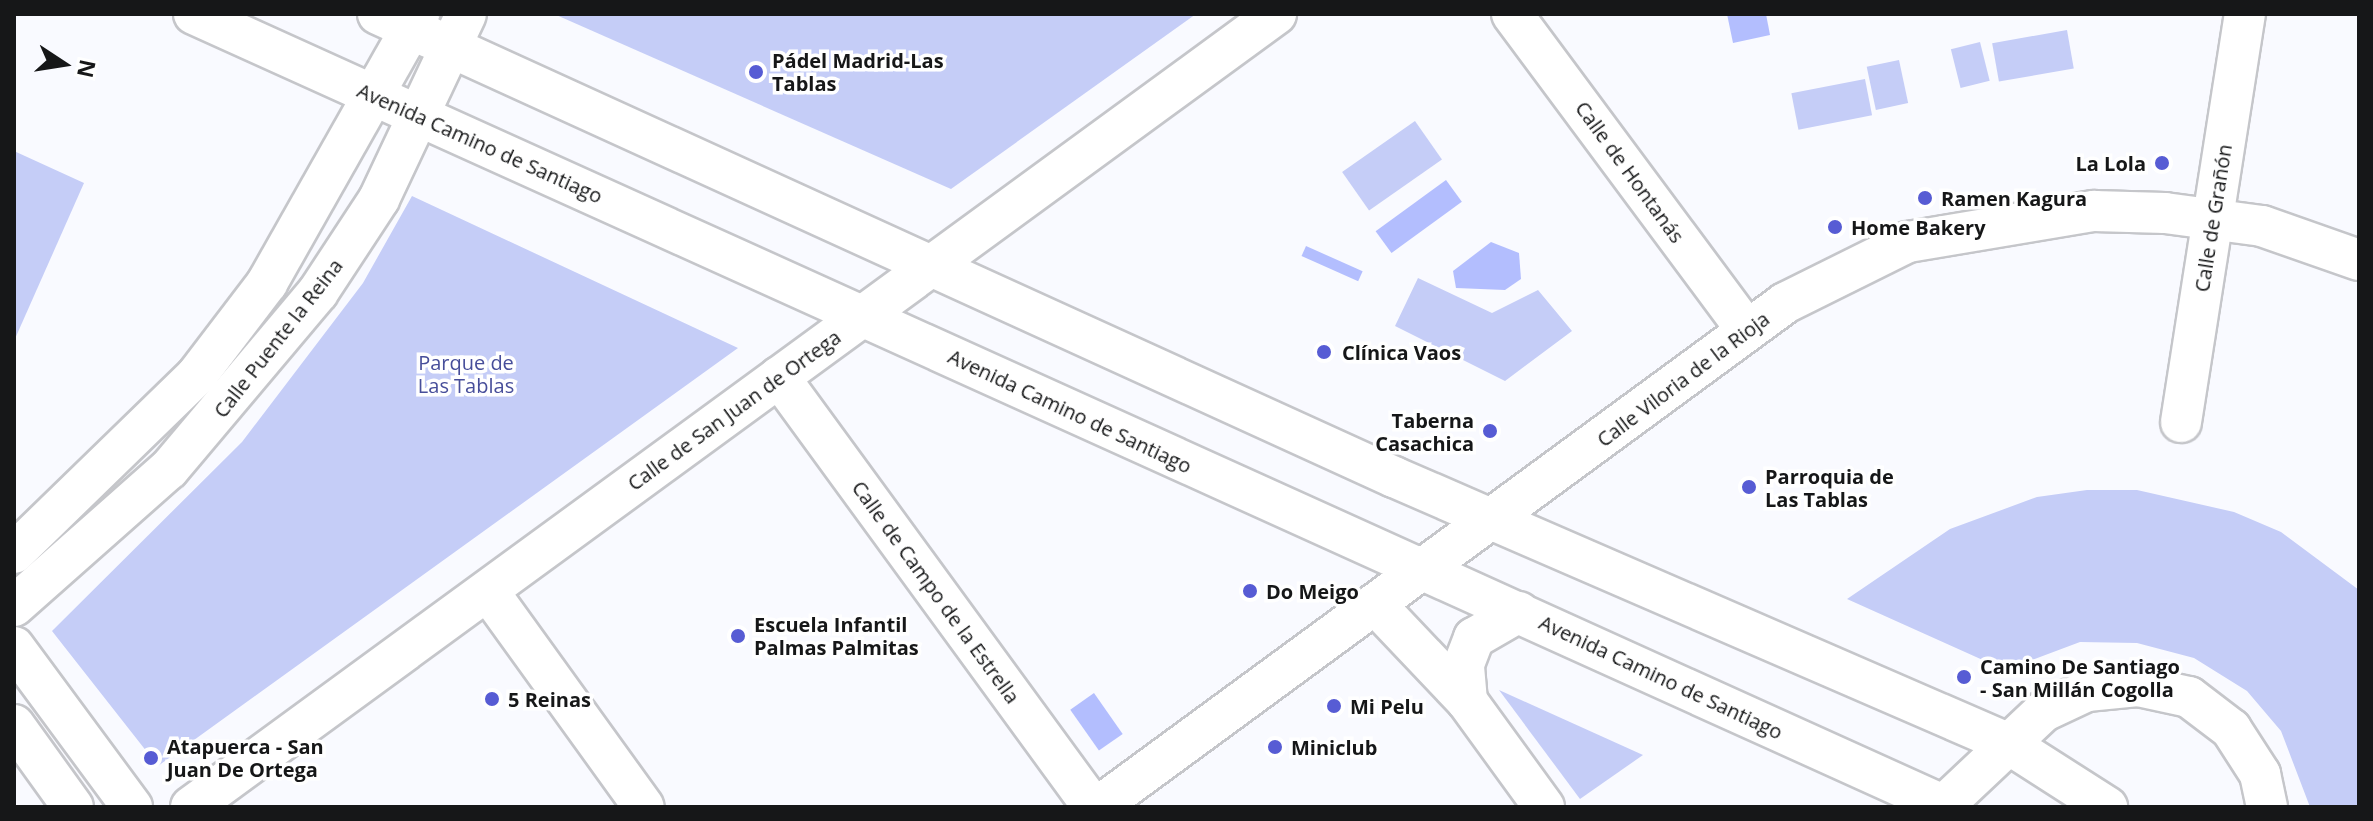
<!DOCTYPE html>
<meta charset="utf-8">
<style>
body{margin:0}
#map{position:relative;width:2373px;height:821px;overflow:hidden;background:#f9faff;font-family:"Open Sans",sans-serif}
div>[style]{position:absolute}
.green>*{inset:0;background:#c5cdf7;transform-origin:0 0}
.water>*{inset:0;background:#b3befe;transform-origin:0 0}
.roads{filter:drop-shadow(2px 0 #c5c6ca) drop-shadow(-2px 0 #c5c6ca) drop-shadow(0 2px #c5c6ca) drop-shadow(0 -2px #c5c6ca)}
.minor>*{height:40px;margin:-20px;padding:0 20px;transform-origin:20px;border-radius:20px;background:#fff}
.dots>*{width:22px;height:22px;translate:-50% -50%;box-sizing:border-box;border:4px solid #fff;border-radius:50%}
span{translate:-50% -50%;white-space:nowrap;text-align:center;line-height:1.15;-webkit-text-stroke:7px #fff;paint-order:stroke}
.poi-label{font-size:20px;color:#161718;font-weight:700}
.left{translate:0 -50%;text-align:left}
.right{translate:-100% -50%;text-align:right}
.street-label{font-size:20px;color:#161718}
.park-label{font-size:20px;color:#474e9a}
.frame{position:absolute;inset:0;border:16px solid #161718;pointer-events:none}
.north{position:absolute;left:24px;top:24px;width:80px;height:80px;-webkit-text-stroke:6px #fff;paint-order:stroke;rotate:102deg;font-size:22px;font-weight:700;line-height:32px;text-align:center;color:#161718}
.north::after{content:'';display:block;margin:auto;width:28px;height:36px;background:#161718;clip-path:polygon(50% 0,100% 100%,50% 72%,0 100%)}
</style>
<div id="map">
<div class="green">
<i style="clip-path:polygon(554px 14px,1196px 14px,951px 189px)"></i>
<i style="left:2067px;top:30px;width:39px;height:76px;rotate:80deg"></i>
<i style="left:1980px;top:42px;width:40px;height:30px;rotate:76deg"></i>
<i style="left:1899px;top:60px;width:44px;height:33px;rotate:78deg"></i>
<i style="left:1865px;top:79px;width:37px;height:75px;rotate:79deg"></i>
<i style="left:1415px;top:121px;width:47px;height:89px;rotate:55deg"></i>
<i style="clip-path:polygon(14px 151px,84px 183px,14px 341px)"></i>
<i style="clip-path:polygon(412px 196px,738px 348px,158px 766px,52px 631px,242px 442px,363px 283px)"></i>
<i style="clip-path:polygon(1418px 278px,1492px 313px,1538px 290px,1572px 331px,1505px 381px,1395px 326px)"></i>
<i style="clip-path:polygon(2087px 490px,2137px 490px,2234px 512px,2281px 532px,2359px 590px,2359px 807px,2310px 807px,2281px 731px,2247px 691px,2194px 658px,2137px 643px,2080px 642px,2005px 670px,1847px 599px,1950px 529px,2037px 497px)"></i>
<i style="clip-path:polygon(1499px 690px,1643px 755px,1580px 799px)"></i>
</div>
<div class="water">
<i style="clip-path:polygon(1727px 14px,1766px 14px,1770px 35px,1733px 43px)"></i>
<i style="left:1446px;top:180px;width:27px;height:87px;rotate:54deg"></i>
<i style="clip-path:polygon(1491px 242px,1519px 253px,1521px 279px,1505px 290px,1456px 288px,1453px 271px)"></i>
<i style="left:1306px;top:246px;width:62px;height:11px;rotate:24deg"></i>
<i style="left:1094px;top:693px;width:50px;height:29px;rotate:55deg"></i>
</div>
<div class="roads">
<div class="minor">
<i style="left:194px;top:14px;width:1924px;rotate:24.34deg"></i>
<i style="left:378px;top:14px;width:1117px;rotate:24.5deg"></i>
<i style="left:1394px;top:477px;width:668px;rotate:23.46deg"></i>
<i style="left:2007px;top:743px;width:119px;rotate:32.6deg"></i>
<i style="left:1512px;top:14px;width:394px;rotate:53.4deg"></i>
<i style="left:779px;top:377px;width:532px;rotate:53.86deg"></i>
<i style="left:2181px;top:422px;width:413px;rotate:-81.1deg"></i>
<i style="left:14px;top:553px;width:255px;rotate:-44.2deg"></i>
<i style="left:197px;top:375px;width:116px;rotate:-52.7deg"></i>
<i style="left:267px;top:283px;width:309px;rotate:-60.5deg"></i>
<i style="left:488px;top:591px;width:266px;rotate:54.2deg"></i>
<i style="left:1375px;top:604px;width:134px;rotate:46.5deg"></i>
<i style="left:1467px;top:701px;width:131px;rotate:54deg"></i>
<i style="left:14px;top:606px;width:207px;rotate:-41.5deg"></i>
<i style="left:169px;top:469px;width:231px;rotate:-49.9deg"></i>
<i style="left:318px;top:292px;width:111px;rotate:-56.7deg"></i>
<i style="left:379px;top:199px;width:204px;rotate:-64.8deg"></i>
<i style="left:14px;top:647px;width:199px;rotate:53.6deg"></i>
<i style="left:1467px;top:701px;width:37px;rotate:-95deg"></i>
<i style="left:1464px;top:664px;width:28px;rotate:-69deg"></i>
<i style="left:1474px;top:638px;width:52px;rotate:-30deg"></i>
<i style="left:14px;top:725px;width:101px;rotate:54.3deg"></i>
<i style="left:191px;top:807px;width:1344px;rotate:-36.16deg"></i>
<i style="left:1098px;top:807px;width:852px;rotate:-36.26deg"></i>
<i style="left:1785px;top:303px;width:137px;rotate:-26.4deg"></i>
<i style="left:1908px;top:242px;width:189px;rotate:-9.5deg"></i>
<i style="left:2094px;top:211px;width:71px;rotate:1.6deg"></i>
<i style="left:2165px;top:213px;width:98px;rotate:7.6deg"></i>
<i style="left:2262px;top:226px;width:103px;rotate:19.3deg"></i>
<i style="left:1942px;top:807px;width:140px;rotate:-43.3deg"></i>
<i style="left:2044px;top:711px;width:47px;rotate:-24.9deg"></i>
<i style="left:2087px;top:691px;width:51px;rotate:-5.6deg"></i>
<i style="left:2138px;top:686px;width:52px;rotate:12.2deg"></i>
<i style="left:2189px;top:697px;width:53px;rotate:37.3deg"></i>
<i style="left:2231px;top:729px;width:54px;rotate:57.2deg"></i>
<i style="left:2260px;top:774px;width:34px;rotate:78deg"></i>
</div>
</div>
<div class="dots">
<i style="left:756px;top:72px;background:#575cd4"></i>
<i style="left:2162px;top:163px;background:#575cd4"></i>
<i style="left:1925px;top:198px;background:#575cd4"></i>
<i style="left:1835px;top:227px;background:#575cd4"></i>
<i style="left:1324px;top:352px;background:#575cd4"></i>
<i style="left:1490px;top:431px;background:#575cd4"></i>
<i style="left:1749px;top:487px;background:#575cd4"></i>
<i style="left:1250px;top:591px;background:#575cd4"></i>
<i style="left:738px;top:636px;background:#575cd4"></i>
<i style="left:1964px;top:677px;background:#575cd4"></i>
<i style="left:492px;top:699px;background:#575cd4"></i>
<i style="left:1334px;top:706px;background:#575cd4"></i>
<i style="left:1275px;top:747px;background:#575cd4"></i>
<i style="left:151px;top:758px;background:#575cd4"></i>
</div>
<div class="poi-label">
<span class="left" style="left:772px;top:72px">Pádel Madrid-Las<br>Tablas</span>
<span class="right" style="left:2146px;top:163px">La Lola</span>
<span class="left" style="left:1941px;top:198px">Ramen Kagura</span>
<span class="left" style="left:1851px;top:227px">Home Bakery</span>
<span class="left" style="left:1342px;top:352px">Clínica Vaos</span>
<span class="right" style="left:1474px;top:432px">Taberna<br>Casachica</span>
<span class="left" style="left:1765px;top:488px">Parroquia de<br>Las Tablas</span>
<span class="left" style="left:1266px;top:591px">Do Meigo</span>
<span class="left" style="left:754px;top:636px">Escuela Infantil<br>Palmas Palmitas</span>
<span class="left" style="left:1980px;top:678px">Camino De Santiago<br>- San Millán Cogolla</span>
<span class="left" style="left:508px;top:699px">5 Reinas</span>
<span class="left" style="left:1350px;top:706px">Mi Pelu</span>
<span class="left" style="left:167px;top:758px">Atapuerca - San<br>Juan De Ortega</span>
<span class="left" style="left:1291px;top:747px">Miniclub</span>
</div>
<div class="street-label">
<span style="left:480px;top:143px;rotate:24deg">Avenida Camino de Santiago</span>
<span style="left:1630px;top:172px;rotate:54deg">Calle de Hontanás</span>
<span style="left:2213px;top:218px;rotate:-81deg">Calle de Grañón</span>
<span style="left:278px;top:338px;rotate:-52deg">Calle Puente la Reina</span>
<span style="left:1683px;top:379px;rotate:-37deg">Calle Viloria de la Rioja</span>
<span style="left:734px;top:410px;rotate:-36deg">Calle de San Juan de Ortega</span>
<span style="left:1070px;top:411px;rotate:25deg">Avenida Camino de Santiago</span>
<span style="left:936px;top:592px;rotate:54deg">Calle de Campo de la Estrella</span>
<span style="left:1661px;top:677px;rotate:25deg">Avenida Camino de Santiago</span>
</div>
<div class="park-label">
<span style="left:466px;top:374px">Parque de<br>Las Tablas</span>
</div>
<div class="frame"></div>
<div class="north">N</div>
</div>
